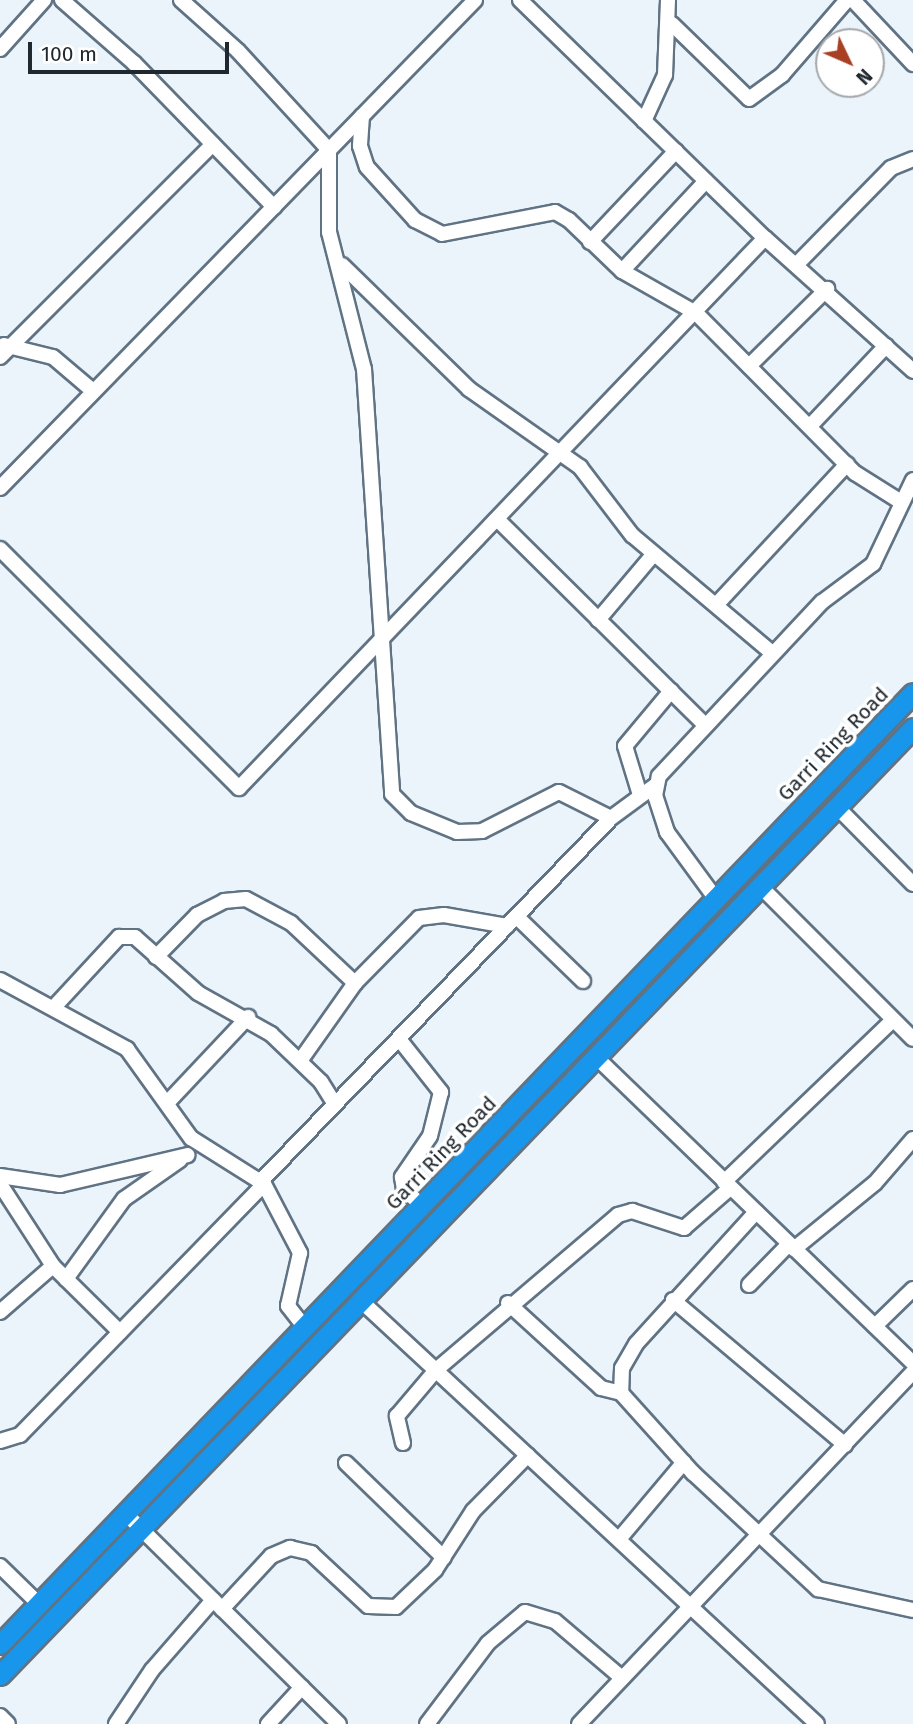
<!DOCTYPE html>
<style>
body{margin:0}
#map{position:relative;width:913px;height:1724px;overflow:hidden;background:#ebf4fb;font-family:"Fira Sans",sans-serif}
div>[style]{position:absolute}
.roads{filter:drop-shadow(2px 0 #607384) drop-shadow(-2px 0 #607384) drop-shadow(0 2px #607384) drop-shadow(0 -2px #607384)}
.minor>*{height:14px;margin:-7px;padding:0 7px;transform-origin:7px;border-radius:7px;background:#fff}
.highway>*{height:19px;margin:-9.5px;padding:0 9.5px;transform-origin:9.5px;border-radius:9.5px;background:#1896eb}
span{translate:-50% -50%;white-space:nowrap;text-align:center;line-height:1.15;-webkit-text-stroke:7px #fff;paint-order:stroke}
.street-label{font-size:21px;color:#20282f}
.north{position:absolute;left:815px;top:28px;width:70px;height:70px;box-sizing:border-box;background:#fff;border:2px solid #a6a9ac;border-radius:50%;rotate:134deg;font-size:19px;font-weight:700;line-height:28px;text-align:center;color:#20282f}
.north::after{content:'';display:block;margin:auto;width:24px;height:32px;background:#a94024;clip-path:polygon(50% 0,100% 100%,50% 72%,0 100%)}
.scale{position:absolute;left:28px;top:42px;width:201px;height:32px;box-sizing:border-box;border:4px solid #20282f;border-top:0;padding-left:9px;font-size:21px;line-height:24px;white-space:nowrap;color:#20282f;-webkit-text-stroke:5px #fff;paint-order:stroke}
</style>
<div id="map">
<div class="roads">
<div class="minor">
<i style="left:62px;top:0;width:96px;rotate:41.2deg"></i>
<i style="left:134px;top:63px;width:201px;rotate:45.8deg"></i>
<i style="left:181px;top:0;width:76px;rotate:41.8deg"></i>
<i style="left:238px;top:51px;width:134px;rotate:47.4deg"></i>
<i style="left:329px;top:150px;width:82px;rotate:90deg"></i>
<i style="left:329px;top:232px;width:141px;rotate:75.7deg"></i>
<i style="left:364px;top:369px;width:426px;rotate:86.2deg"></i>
<i style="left:392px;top:794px;width:27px;rotate:45deg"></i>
<i style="left:411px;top:813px;width:50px;rotate:22.4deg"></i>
<i style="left:457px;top:832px;width:25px;rotate:-2deg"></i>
<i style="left:482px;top:831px;width:86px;rotate:-26.9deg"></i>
<i style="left:559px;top:792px;width:58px;rotate:26.6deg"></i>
<i style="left:520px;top:0;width:342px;rotate:44.2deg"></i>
<i style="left:765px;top:238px;width:199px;rotate:41.9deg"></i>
<i style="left:853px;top:0;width:88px;rotate:46.8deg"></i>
<i style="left:672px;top:24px;width:107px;rotate:44.2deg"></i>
<i style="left:749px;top:99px;width:41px;rotate:-36deg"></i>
<i style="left:782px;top:75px;width:99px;rotate:-49.1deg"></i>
<i style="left:0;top:49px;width:66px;rotate:-48.1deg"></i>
<i style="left:362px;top:116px;width:30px;rotate:94deg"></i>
<i style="left:360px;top:146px;width:22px;rotate:72deg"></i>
<i style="left:367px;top:167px;width:72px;rotate:47.8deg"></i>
<i style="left:415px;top:220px;width:30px;rotate:27deg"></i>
<i style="left:442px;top:234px;width:115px;rotate:-11deg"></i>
<i style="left:555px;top:212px;width:16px;rotate:30deg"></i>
<i style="left:569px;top:220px;width:74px;rotate:43.9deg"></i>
<i style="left:622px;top:271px;width:85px;rotate:29.6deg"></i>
<i style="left:696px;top:313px;width:226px;rotate:45.2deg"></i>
<i style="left:855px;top:473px;width:54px;rotate:32.2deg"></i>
<i style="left:644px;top:121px;width:51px;rotate:-65.5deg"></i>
<i style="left:665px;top:75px;width:75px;rotate:-87.7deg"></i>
<i style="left:590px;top:242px;width:125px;rotate:-46.6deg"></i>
<i style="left:797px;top:264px;width:134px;rotate:-45.6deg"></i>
<i style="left:891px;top:168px;width:24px;rotate:-22deg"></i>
<i style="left:342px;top:265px;width:177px;rotate:44.3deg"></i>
<i style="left:469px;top:389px;width:136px;rotate:35.1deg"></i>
<i style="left:580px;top:467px;width:86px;rotate:52.6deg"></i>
<i style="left:632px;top:535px;width:183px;rotate:40.1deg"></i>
<i style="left:622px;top:271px;width:123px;rotate:-47deg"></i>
<i style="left:4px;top:345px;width:50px;rotate:13.8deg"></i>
<i style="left:53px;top:357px;width:52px;rotate:40.4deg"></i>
<i style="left:0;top:357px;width:301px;rotate:-45deg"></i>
<i style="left:749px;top:366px;width:110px;rotate:-44.6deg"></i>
<i style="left:811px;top:425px;width:109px;rotate:-46.5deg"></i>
<i style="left:0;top:488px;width:681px;rotate:-45.77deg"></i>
<i style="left:500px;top:522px;width:286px;rotate:44.7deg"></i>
<i style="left:0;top:549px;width:338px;rotate:45deg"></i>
<i style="left:239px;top:788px;width:761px;rotate:-46.28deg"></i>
<i style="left:717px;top:604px;width:191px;rotate:-47.1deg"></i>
<i style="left:598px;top:620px;width:85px;rotate:-49.8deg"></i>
<i style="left:640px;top:795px;width:51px;rotate:-107deg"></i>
<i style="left:625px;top:746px;width:72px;rotate:-50.1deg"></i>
<i style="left:837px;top:807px;width:108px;rotate:45.4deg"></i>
<i style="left:760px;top:886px;width:216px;rotate:45deg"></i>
<i style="left:716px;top:899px;width:83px;rotate:-126.2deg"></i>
<i style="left:667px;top:832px;width:38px;rotate:-108deg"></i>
<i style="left:655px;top:796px;width:20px;rotate:-79deg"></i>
<i style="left:659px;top:776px;width:238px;rotate:-46.9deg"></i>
<i style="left:822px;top:602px;width:64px;rotate:-36.7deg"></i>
<i style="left:873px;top:564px;width:93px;rotate:-64.5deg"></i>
<i style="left:517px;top:917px;width:92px;rotate:44.1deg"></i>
<i style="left:156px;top:957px;width:59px;rotate:-45.7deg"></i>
<i style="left:197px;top:915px;width:30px;rotate:-27deg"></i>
<i style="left:224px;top:901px;width:22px;rotate:-5deg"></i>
<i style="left:246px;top:899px;width:51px;rotate:28.1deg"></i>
<i style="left:291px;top:923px;width:88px;rotate:43.2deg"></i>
<i style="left:0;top:980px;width:145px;rotate:28.5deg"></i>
<i style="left:127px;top:1049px;width:110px;rotate:54.3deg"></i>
<i style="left:191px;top:1138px;width:86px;rotate:32.2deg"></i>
<i style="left:264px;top:1184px;width:78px;rotate:62.4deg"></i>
<i style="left:300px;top:1253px;width:54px;rotate:102.8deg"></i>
<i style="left:288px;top:1306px;width:28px;rotate:52deg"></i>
<i style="left:56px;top:1005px;width:93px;rotate:-47.2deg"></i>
<i style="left:119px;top:937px;width:16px"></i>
<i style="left:135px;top:937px;width:84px;rotate:41.6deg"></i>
<i style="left:198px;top:993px;width:84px;rotate:29.3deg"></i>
<i style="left:271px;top:1034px;width:69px;rotate:43.8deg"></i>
<i style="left:321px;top:1082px;width:26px;rotate:58deg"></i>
<i style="left:399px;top:1039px;width:68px;rotate:51.6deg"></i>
<i style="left:441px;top:1092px;width:45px;rotate:104deg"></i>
<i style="left:430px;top:1136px;width:50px;rotate:124.3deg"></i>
<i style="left:402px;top:1177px;width:12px;rotate:81deg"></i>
<i style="left:404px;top:1189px;width:25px;rotate:43deg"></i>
<i style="left:595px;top:1056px;width:442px;rotate:44deg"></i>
<i style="left:300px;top:1061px;width:95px;rotate:-54.8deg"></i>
<i style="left:355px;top:983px;width:91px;rotate:-45.4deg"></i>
<i style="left:419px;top:918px;width:25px;rotate:-7deg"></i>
<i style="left:444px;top:915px;width:64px;rotate:9.9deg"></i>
<i style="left:168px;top:1102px;width:117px;rotate:-46.7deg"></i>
<i style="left:0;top:1176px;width:61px;rotate:8.5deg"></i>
<i style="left:60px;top:1185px;width:131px;rotate:-13.2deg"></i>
<i style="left:261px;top:1181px;width:504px;rotate:-46.04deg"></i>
<i style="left:611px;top:818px;width:56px;rotate:-36.3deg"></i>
<i style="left:724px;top:1182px;width:234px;rotate:-43.8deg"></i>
<i style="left:0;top:1184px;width:98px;rotate:57.1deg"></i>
<i style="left:53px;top:1266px;width:94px;rotate:44.6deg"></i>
<i style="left:756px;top:1212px;width:178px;rotate:132.3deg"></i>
<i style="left:636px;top:1344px;width:28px;rotate:120deg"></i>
<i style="left:622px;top:1368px;width:25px;rotate:92deg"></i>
<i style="left:621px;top:1393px;width:108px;rotate:48deg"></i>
<i style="left:693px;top:1473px;width:171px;rotate:42.9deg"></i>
<i style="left:818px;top:1589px;width:97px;rotate:12.5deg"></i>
<i style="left:794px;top:1249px;width:104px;rotate:-39.2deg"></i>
<i style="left:875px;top:1183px;width:58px;rotate:-49.2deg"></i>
<i style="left:66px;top:1279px;width:99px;rotate:-54.1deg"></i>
<i style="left:124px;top:1199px;width:68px;rotate:-34.9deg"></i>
<i style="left:749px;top:1285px;width:57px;rotate:-45.7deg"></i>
<i style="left:360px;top:1300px;width:623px;rotate:42.85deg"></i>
<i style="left:673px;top:1300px;width:225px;rotate:40.1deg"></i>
<i style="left:508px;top:1303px;width:126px;rotate:42.4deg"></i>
<i style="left:601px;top:1388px;width:21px;rotate:14deg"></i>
<i style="left:0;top:1312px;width:70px;rotate:-41deg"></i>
<i style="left:875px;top:1326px;width:53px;rotate:-44.2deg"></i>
<i style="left:0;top:1441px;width:21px;rotate:-17deg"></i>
<i style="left:20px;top:1435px;width:350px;rotate:-45.8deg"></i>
<i style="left:403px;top:1443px;width:28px;rotate:-103deg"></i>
<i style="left:397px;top:1416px;width:60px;rotate:-49.7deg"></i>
<i style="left:436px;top:1370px;width:239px;rotate:-40.4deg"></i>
<i style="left:618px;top:1215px;width:15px;rotate:-16deg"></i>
<i style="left:632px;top:1211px;width:55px;rotate:18.1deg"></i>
<i style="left:684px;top:1228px;width:61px;rotate:-41deg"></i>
<i style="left:346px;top:1463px;width:136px;rotate:44.1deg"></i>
<i style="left:126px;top:1514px;width:299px;rotate:44.6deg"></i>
<i style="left:620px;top:1538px;width:99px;rotate:-49.9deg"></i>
<i style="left:0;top:1566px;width:54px;rotate:44.3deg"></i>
<i style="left:222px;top:1609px;width:72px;rotate:-47.2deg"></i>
<i style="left:271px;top:1556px;width:21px;rotate:-23deg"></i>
<i style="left:290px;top:1548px;width:22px;rotate:13deg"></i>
<i style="left:311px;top:1553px;width:78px;rotate:42.9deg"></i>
<i style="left:368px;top:1606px;width:28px;rotate:2deg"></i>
<i style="left:396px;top:1607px;width:54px;rotate:-43.5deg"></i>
<i style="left:435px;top:1570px;width:70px;rotate:-57.2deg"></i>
<i style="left:473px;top:1511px;width:78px;rotate:-45.5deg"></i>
<i style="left:0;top:1716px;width:11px;rotate:45deg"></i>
<i style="left:116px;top:1724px;width:65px;rotate:-56.3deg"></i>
<i style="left:152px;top:1670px;width:93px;rotate:-48.9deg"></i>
<i style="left:268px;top:1724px;width:50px;rotate:-47.4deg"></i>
<i style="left:427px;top:1724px;width:101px;rotate:-53deg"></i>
<i style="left:488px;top:1643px;width:48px;rotate:-40deg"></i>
<i style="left:525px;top:1612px;width:31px;rotate:17deg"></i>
<i style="left:555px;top:1621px;width:88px;rotate:40.4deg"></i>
<i style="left:579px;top:1724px;width:485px;rotate:-46.5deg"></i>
</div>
<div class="highway">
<i style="left:0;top:1644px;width:1318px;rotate:-46.17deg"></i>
<i style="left:0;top:1675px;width:1315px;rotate:-46.05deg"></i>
</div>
</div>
<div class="street-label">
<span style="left:833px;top:744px;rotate:-46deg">Garri Ring Road</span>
<span style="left:441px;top:1153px;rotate:-46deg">Garri Ring Road</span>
</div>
<div class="north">N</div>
<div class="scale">100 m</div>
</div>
